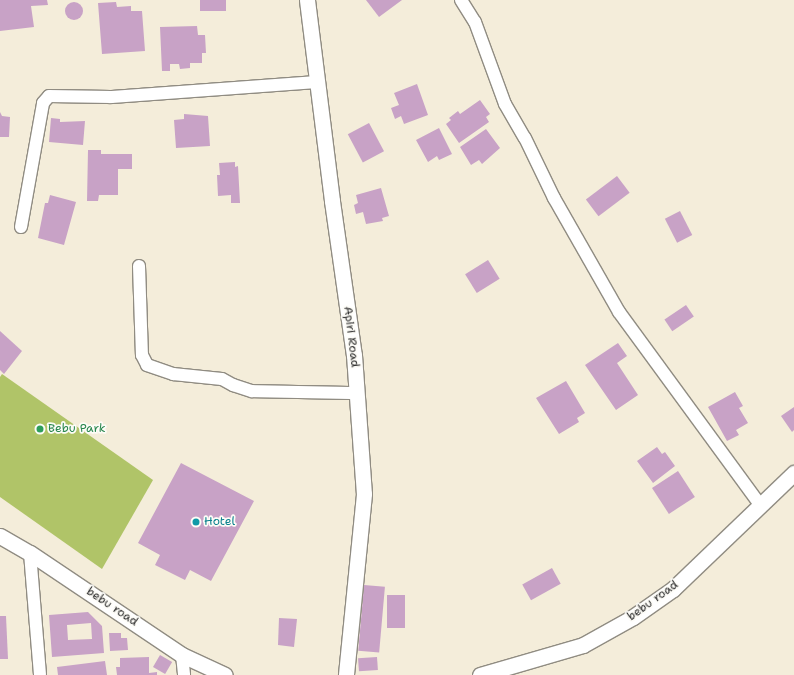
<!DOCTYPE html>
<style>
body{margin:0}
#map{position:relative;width:794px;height:675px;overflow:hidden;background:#f4edda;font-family:"Shantell Sans",sans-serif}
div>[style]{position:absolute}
.green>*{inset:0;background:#b0c468}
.building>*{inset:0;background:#c8a2c6;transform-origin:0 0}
.round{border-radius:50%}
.roads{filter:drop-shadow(1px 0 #908c82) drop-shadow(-1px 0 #908c82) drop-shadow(0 1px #908c82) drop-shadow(0 -1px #908c82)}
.minor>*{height:12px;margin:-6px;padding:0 6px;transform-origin:6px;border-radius:6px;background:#fff}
.tertiary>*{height:15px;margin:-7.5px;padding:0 7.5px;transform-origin:7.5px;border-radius:7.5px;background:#fff}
.dots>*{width:11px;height:11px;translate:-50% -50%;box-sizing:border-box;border:2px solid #fdfcf7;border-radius:50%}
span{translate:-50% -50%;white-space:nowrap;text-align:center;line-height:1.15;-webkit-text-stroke:3.5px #fdfcf7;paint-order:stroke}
.street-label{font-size:12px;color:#2b2b2b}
.leisure-label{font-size:12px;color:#27864d}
.left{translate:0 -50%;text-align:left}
.culture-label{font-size:12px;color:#0d838f}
</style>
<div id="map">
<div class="green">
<i style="clip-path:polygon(2px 374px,153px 480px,102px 569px,0 497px,0 377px)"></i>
</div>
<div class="building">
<i style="clip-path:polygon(0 0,47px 0,48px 5px,31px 6px,34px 27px,0 31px)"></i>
<i style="left:200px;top:0;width:26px;height:11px"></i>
<i style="clip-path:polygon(366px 0,402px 0,379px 17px)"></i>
<i class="round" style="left:65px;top:2px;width:18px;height:18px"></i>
<i style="clip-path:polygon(116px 2px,117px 7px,131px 6px,131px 11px,142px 11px,145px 51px,102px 54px,98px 3px)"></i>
<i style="clip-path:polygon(197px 26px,198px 35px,205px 35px,206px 53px,202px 53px,202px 63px,190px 63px,190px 68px,180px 69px,179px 64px,170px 64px,170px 71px,162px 71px,160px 27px)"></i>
<i style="clip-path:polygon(417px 84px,428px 115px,404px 124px,401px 116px,395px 119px,391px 108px,399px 105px,394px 93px)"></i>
<i style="clip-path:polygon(480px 100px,490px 114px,486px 117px,489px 122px,459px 143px,446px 124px,451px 120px,449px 118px,458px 111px,460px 114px)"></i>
<i style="clip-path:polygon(0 112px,2px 116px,10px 117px,9px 137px,0 137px)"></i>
<i style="clip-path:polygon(184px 114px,208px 116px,210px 146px,176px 148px,174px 120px,184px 119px)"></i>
<i style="clip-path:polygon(51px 118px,60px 119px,60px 122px,85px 121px,83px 145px,49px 142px)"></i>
<i style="left:369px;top:123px;width:32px;height:24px;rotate:62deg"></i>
<i style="clip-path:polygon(439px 128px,452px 154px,439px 160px,437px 156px,428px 162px,416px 140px)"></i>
<i style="clip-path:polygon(486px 129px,500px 148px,482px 164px,479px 160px,471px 165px,460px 147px)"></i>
<i style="clip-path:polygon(88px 150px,101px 150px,101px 154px,132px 154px,132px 169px,118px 169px,118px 195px,99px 195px,98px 201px,87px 201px)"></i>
<i style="clip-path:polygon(235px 162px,235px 167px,238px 166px,240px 203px,231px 203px,231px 195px,218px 196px,217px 175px,220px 175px,219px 163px)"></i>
<i style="left:617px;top:176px;width:21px;height:39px;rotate:53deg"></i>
<i style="clip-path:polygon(381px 188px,389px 216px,382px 218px,383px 221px,366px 224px,363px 212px,356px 214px,354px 205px,358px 203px,356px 195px)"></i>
<i style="clip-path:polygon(50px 195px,76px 202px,64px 245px,38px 238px,45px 203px,48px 203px)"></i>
<i style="left:680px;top:211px;width:27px;height:17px;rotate:63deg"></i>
<i style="left:488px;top:260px;width:22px;height:27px;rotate:58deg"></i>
<i style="left:686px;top:305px;width:14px;height:26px;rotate:56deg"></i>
<i style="clip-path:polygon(0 331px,22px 351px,4px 374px,0 370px)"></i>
<i style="clip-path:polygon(618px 343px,627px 356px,617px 363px,638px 395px,616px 410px,585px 365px)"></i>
<i style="clip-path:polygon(566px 381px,585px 413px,577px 418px,579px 422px,559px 434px,536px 398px)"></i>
<i style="clip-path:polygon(735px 392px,743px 406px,739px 408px,748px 423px,736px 430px,739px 435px,727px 441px,708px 407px)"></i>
<i style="clip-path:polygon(794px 407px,794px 430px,792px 432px,781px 416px)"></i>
<i style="clip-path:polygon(657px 447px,662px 454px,665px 452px,675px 466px,653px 483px,637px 461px)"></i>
<i style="clip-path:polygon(181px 463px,254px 501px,211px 581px,190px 570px,185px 580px,155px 565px,160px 555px,138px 543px)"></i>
<i style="left:678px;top:471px;width:31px;height:31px;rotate:57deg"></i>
<i style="left:552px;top:568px;width:18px;height:34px;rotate:61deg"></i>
<i style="left:364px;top:585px;width:21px;height:66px;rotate:5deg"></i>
<i style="left:387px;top:595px;width:18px;height:33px"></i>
<i style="clip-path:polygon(evenodd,88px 612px,102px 626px,104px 653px,52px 657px,49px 615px,88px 612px,91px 623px,92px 639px,68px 640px,67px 625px,91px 623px)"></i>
<i style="clip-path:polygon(0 616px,6px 616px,8px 659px,0 659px)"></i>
<i style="clip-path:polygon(279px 618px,297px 619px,294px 647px,278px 645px)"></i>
<i style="clip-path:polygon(109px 633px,121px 633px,121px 638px,127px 638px,128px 650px,110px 651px)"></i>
<i style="left:160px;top:655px;width:14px;height:14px;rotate:30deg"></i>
<i style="clip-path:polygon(149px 657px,149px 673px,157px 672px,157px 675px,117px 675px,116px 667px,120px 667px,120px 658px)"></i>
<i style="left:377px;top:657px;width:13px;height:19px;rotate:86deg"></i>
<i style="clip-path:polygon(105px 661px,107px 675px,58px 675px,57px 667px)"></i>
</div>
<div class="roads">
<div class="minor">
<i style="left:461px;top:0;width:26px;rotate:58deg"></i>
<i style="left:475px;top:22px;width:87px;rotate:69.9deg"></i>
<i style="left:505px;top:104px;width:39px;rotate:60deg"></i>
<i style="left:525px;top:138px;width:67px;rotate:64.2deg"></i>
<i style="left:554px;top:198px;width:131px;rotate:60.3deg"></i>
<i style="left:619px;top:312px;width:240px;rotate:53.8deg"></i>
<i style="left:21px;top:227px;width:126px;rotate:-79.9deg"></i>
<i style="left:43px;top:103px;width:9px;rotate:-49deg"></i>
<i style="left:49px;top:96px;width:62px;rotate:0.9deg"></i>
<i style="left:111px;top:97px;width:207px;rotate:-4.2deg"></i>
<i style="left:139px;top:266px;width:89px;rotate:88.1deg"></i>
<i style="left:142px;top:355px;width:11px;rotate:63deg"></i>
<i style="left:147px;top:365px;width:28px;rotate:19deg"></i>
<i style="left:173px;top:374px;width:49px;rotate:5.8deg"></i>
<i style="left:222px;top:379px;width:13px;rotate:29deg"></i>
<i style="left:233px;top:385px;width:20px;rotate:18deg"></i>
<i style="left:252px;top:391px;width:105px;rotate:1.1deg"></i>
<i style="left:30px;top:553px;width:122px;rotate:85.3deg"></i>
<i style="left:182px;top:655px;width:20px;rotate:84deg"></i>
</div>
<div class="tertiary">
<i style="left:307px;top:0;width:203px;rotate:82.9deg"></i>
<i style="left:332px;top:201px;width:156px;rotate:81.9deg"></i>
<i style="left:354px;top:355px;width:139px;rotate:85.9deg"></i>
<i style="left:364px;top:494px;width:182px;rotate:95.7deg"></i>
<i style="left:0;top:536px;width:34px;rotate:30deg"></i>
<i style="left:30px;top:553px;width:183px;rotate:33.9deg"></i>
<i style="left:182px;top:655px;width:47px;rotate:24.9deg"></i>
<i style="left:480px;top:675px;width:107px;rotate:-16.2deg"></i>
<i style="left:583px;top:645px;width:57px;rotate:-29.2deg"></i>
<i style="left:633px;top:617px;width:49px;rotate:-35deg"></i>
<i style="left:673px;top:589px;width:168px;rotate:-43.8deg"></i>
</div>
</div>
<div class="dots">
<i style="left:40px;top:429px;background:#2e9e5b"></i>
<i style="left:196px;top:522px;background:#0f9aa8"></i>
</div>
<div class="street-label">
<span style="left:351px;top:337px;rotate:83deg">Apiri Road</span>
<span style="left:653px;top:601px;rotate:-36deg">bebu road</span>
<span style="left:112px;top:607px;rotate:34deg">bebu road</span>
</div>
<div class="leisure-label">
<span class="left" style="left:48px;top:429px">Bebu Park</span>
</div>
<div class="culture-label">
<span class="left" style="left:204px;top:522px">Hotel</span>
</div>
</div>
